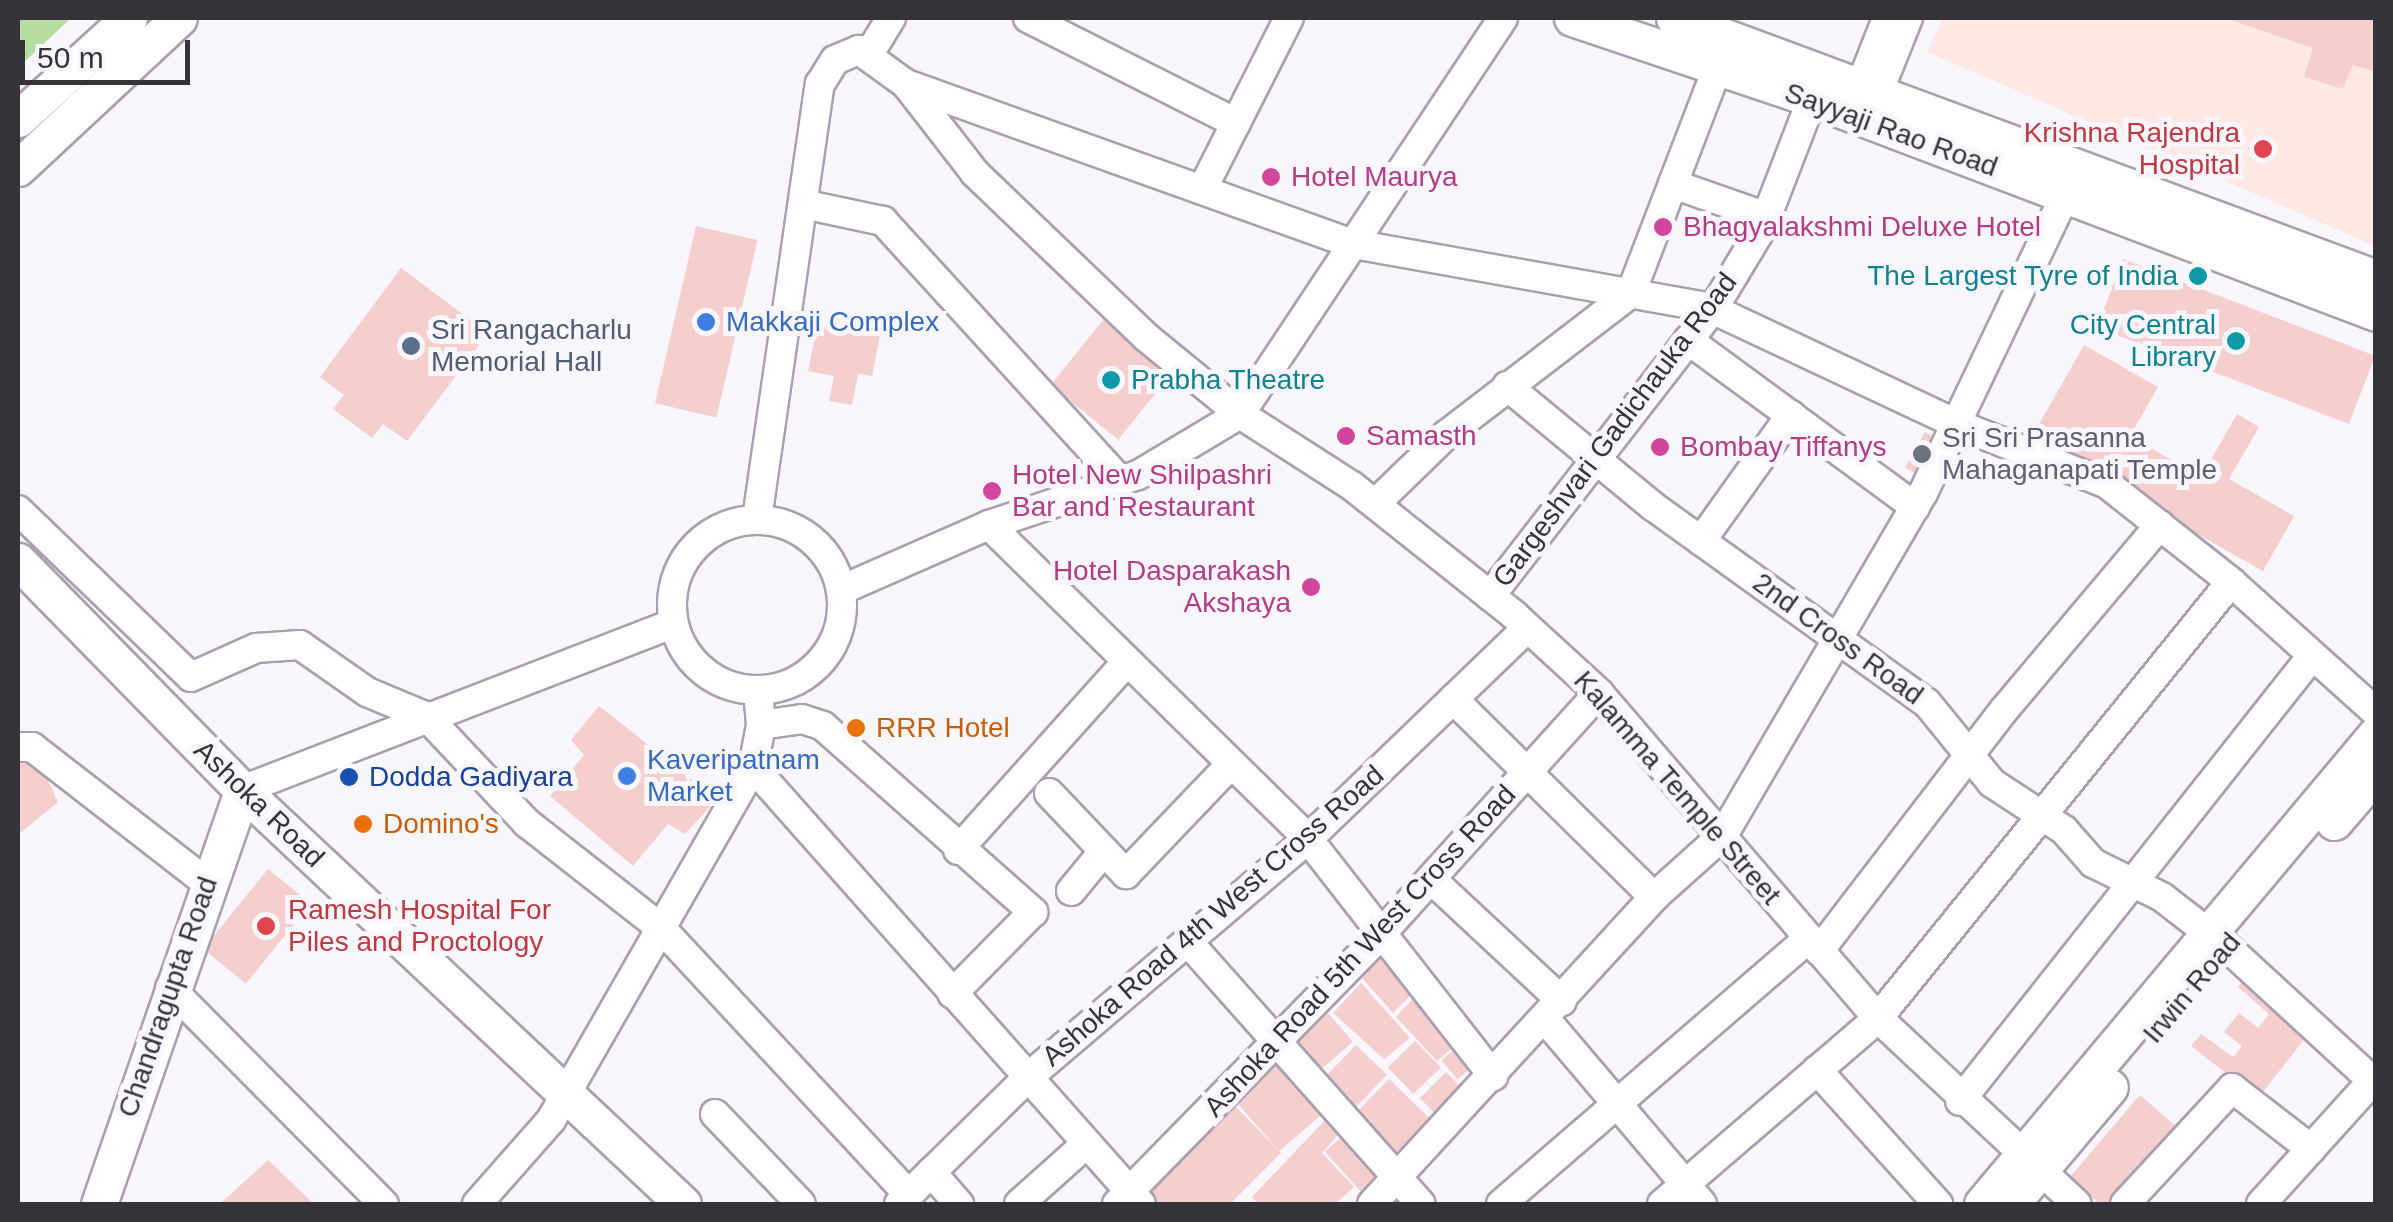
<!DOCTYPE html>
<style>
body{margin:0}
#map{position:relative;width:2393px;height:1222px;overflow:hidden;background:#faf6fd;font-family:Helvetica,sans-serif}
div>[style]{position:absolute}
.medical>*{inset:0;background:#fee9e5}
.green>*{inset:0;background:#b7dea1}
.building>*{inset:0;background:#f4cfcd;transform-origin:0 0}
.roads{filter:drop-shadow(2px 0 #a99faf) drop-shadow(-2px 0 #a99faf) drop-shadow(0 2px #a99faf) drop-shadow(0 -2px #a99faf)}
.minor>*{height:28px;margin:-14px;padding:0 14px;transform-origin:14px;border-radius:14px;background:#fff}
.minor>.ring{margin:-14px;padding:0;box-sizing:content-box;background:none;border:28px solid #fff;border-radius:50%}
.major>*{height:35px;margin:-17.5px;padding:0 17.5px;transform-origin:17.5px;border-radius:17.5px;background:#fff}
.dots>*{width:28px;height:28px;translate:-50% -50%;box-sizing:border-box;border:5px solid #faf6fd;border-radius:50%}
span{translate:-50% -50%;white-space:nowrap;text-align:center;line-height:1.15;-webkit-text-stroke:10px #faf6fd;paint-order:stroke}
.street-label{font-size:28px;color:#363239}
.health-label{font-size:28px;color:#be3a42}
.right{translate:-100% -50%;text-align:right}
.left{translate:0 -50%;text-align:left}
.hotel-label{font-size:28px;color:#b23c85}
.culture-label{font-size:28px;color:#0d838f}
.shop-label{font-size:28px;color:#366cbe}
.service-label{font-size:28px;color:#4e5e75}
.worship-label{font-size:28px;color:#5b616d}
.food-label{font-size:28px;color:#c56008}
.transit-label{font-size:28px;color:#164399}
.frame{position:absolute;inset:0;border:20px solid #363239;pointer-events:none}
.scale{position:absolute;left:20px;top:40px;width:170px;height:45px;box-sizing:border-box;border:5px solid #363239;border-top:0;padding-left:12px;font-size:30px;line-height:35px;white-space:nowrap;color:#363239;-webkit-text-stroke:8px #faf6fd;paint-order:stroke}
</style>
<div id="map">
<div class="medical">
<i style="clip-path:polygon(1944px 18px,2375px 18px,2375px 246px,1927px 52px)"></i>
</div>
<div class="green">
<i style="clip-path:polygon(18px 18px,71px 18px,18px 68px)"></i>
</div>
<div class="building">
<i style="clip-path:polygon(2225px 18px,2376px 18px,2376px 72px,2353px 65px,2343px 89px,2304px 77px,2313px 48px)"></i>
<i style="left:696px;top:226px;width:63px;height:182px;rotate:13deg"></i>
<i style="left:2123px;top:259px;width:270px;height:73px;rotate:21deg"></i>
<i style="clip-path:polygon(401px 268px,488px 333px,407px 441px,383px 424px,372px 438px,333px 409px,344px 395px,320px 377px)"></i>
<i style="clip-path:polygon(854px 315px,883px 320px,872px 376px,858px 374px,852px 405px,829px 401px,834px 376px,808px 371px,817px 327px,850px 333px)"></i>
<i style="left:1104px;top:319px;width:87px;height:85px;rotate:39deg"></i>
<i style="clip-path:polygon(2084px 345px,2158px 387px,2130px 436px,2201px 477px,2237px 414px,2259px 427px,2229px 479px,2294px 516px,2263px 571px,2030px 440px)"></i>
<i style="left:1925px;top:432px;width:18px;height:41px;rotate:29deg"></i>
<i style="clip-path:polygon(599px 706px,717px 799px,685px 834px,668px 824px,633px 866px,550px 796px,584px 755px,571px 740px)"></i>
<i style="clip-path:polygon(18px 757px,42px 768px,58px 802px,18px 835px)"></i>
<i style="left:268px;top:869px;width:55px;height:103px;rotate:39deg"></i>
<i style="clip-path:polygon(1386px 952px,1416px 990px,1393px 1013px,1362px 978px)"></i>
<i style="clip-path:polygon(2249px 973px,2311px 1031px,2258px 1098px,2191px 1046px,2201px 1034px,2233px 1057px,2242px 1046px,2224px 1032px,2239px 1013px,2258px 1028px,2269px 1014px,2238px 987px)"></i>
<i style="clip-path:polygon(1361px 983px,1410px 1038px,1384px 1059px,1333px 1013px)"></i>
<i style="clip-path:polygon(1417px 994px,1457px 1044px,1437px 1061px,1396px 1017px)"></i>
<i style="left:1328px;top:1013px;width:38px;height:59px;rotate:49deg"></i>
<i style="left:1415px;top:1041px;width:37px;height:38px;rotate:46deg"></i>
<i style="left:1356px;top:1045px;width:43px;height:54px;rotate:44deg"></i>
<i style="left:1456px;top:1048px;width:25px;height:19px;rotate:50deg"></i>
<i style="left:1272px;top:1053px;width:79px;height:59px;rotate:49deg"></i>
<i style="left:1446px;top:1072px;width:37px;height:37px;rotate:45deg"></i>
<i style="left:1389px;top:1079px;width:56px;height:56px;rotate:44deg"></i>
<i style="clip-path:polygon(2140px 1095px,2185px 1134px,2125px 1204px,2100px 1204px,2069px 1178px)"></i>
<i style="clip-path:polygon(1229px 1100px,1281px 1153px,1230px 1204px,1147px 1204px,1136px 1194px)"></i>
<i style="clip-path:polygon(1332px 1113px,1344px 1128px,1322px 1153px,1354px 1187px,1335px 1204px,1258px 1204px,1252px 1197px)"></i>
<i style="left:1348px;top:1131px;width:64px;height:31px;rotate:48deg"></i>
<i style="clip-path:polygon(268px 1160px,314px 1204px,220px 1204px,223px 1201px)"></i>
</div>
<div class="roads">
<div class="minor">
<i style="left:1028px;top:18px;width:233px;rotate:26.8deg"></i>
<i style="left:869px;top:54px;width:42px;rotate:-58.6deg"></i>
<i style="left:906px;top:84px;width:475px;rotate:19.7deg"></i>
<i style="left:1353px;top:244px;width:361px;rotate:10.1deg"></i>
<i style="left:1708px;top:307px;width:277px;rotate:25.2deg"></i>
<i style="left:1959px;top:425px;width:159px;rotate:21.7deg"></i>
<i style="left:2107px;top:484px;width:158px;rotate:38.3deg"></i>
<i style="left:2231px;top:582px;width:195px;rotate:41.9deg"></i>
<i style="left:1860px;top:87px;width:74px;rotate:-68.6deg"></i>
<i style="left:1878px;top:93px;width:81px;rotate:-68.2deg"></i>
<i style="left:1673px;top:184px;width:100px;rotate:19.3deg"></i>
<i style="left:1202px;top:190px;width:193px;rotate:-63.2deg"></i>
<i style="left:803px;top:204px;width:82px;rotate:12deg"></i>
<i style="left:883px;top:221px;width:352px;rotate:47.6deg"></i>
<i style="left:1688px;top:340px;width:282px;rotate:36.3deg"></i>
<i style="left:1507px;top:386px;width:190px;rotate:39.5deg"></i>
<i style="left:1654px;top:507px;width:336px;rotate:35.7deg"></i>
<i style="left:1927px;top:703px;width:103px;rotate:50.9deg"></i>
<i style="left:1992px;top:783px;width:86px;rotate:33.1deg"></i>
<i style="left:2064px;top:830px;width:44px;rotate:48.7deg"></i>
<i style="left:2093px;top:863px;width:77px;rotate:26.2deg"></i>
<i style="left:2162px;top:897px;width:62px;rotate:37.8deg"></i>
<i style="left:1375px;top:504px;width:99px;rotate:-44.2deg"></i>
<i style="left:1446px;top:435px;width:233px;rotate:-37.5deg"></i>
<i style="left:1631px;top:293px;width:238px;rotate:-69deg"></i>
<i style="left:18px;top:510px;width:240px;rotate:44deg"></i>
<i style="left:191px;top:677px;width:71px;rotate:-24deg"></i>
<i style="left:256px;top:648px;width:44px;rotate:-3.9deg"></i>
<i style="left:300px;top:645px;width:82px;rotate:35deg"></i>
<i style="left:367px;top:692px;width:65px;rotate:22.6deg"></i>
<i style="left:427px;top:717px;width:146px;rotate:46.7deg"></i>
<i style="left:527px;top:823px;width:172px;rotate:38.1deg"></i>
<i style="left:662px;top:929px;width:363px;rotate:47.1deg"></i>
<i style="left:757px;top:519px;width:440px;rotate:-81.8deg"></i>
<i style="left:820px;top:84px;width:28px;rotate:-58deg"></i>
<i style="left:835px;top:60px;width:26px;rotate:-23deg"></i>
<i style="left:859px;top:50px;width:58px;rotate:35.9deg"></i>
<i style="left:906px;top:84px;width:113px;rotate:52.2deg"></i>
<i style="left:975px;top:173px;width:237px;rotate:43.8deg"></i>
<i style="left:1146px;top:337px;width:122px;rotate:39.3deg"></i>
<i style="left:1240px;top:414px;width:133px;rotate:32.7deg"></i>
<i style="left:1352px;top:486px;width:207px;rotate:38.5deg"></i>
<i style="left:1514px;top:615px;width:115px;rotate:42.5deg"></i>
<i style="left:1599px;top:693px;width:428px;rotate:49.4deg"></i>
<i style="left:1878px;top:1018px;width:272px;rotate:43.1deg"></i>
<i class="ring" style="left:672px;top:520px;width:142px;height:142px"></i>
<i style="left:989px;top:525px;width:448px;rotate:44.5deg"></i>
<i style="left:1308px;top:839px;width:301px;rotate:52deg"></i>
<i style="left:1701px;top:541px;width:155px;rotate:-54.5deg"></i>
<i style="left:841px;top:590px;width:162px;rotate:-23.7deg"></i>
<i style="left:989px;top:525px;width:157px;rotate:-18.6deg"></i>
<i style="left:1138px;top:475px;width:119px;rotate:-30.9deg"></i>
<i style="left:1240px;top:414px;width:475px;rotate:-56.4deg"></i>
<i style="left:1490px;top:596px;width:363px;rotate:-52.2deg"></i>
<i style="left:1713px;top:309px;width:97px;rotate:-58.9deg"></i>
<i style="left:1763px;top:226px;width:136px;rotate:-68.9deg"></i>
<i style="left:1453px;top:699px;width:282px;rotate:44.6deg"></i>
<i style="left:761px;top:725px;width:41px;rotate:-8.3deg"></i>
<i style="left:802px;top:719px;width:22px;rotate:18deg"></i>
<i style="left:823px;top:726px;width:281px;rotate:41.5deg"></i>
<i style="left:1033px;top:912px;width:115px;rotate:134.6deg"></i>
<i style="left:18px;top:747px;width:14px"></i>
<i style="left:32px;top:747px;width:220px;rotate:37.8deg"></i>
<i style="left:753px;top:767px;width:584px;rotate:48.4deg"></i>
<i style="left:242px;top:790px;width:462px;rotate:-21.1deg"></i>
<i style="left:1049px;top:793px;width:112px;rotate:46.5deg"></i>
<i style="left:1126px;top:874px;width:151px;rotate:-46.3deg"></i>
<i style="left:958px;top:850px;width:250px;rotate:-48.1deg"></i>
<i style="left:1431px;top:879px;width:179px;rotate:43deg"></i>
<i style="left:1071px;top:891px;width:52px;rotate:-50.5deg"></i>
<i style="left:1189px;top:943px;width:349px;rotate:48.4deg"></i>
<i style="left:2227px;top:947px;width:202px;rotate:42.6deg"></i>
<i style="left:1819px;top:951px;width:304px;rotate:-52.5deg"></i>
<i style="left:2004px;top:710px;width:242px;rotate:-49.9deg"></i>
<i style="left:170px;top:988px;width:304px;rotate:45.3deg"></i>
<i style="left:1546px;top:1020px;width:241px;rotate:49.7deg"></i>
<i style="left:1817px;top:1070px;width:181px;rotate:47.9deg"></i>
<i style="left:1960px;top:1101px;width:567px;rotate:-51.66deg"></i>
<i style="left:715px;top:1114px;width:124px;rotate:46.3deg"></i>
<i style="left:931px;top:1172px;width:43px;rotate:48.8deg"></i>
<i style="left:477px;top:1204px;width:112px;rotate:-48.6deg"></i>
<i style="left:551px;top:1120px;width:407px;rotate:-60.2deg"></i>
<i style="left:753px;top:767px;width:43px;rotate:-79.2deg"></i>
<i style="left:761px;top:725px;width:33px;rotate:-95deg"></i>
<i style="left:899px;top:1204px;width:178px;rotate:-44.5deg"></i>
<i style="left:1026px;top:1079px;width:370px;rotate:-40.4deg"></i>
<i style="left:1308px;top:839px;width:304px;rotate:-43.9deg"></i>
<i style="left:1019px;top:1204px;width:89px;rotate:-41.8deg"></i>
<i style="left:1117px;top:1204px;width:376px;rotate:-45.6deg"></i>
<i style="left:1380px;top:935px;width:326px;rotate:-47.9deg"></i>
<i style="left:1372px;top:1204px;width:417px;rotate:-47.4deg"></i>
<i style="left:1654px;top:897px;width:93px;rotate:-41.9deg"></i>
<i style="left:1723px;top:835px;width:396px;rotate:-59.7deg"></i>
<i style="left:1923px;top:493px;width:332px;rotate:-64.5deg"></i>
<i style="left:1501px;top:1204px;width:406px;rotate:-40.8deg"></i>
<i style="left:1662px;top:1204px;width:285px;rotate:-40.7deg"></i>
<i style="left:1878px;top:1018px;width:561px;rotate:-51.01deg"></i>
<i style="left:2125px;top:1204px;width:158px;rotate:-47.3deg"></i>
<i style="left:2232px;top:1088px;width:100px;rotate:37.7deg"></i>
<i style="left:2261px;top:1204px;width:166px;rotate:-47.9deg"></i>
</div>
<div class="major">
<i style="left:1572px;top:18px;width:253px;rotate:18.6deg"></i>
<i style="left:1812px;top:99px;width:603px;rotate:20.78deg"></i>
<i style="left:1674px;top:18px;width:749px;rotate:20.32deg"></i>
<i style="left:18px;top:119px;width:150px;rotate:-42.3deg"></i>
<i style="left:18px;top:168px;width:220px;rotate:-43deg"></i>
<i style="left:18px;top:561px;width:320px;rotate:45.6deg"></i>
<i style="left:242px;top:790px;width:605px;rotate:43.19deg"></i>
<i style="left:2334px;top:822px;width:65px;rotate:-49.4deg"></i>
<i style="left:99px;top:1204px;width:438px;rotate:-70.9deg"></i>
<i style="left:1982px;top:1204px;width:613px;rotate:-50.03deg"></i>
<i style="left:2011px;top:1204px;width:153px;rotate:-49.8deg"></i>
</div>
</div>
<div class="dots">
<i style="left:2263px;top:149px;background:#e0444e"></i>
<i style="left:1271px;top:177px;background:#d1479c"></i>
<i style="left:1663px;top:227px;background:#d1479c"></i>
<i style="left:2198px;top:276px;background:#0f9aa8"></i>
<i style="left:706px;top:322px;background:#3f7fe0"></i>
<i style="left:2236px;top:341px;background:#0f9aa8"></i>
<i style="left:411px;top:346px;background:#5c6f8a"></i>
<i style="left:1111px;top:380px;background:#0f9aa8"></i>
<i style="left:1346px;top:436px;background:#d1479c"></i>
<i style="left:1660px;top:447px;background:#d1479c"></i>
<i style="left:1922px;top:454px;background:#6b7280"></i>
<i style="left:992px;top:491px;background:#d1479c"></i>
<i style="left:1311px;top:587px;background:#d1479c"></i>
<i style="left:856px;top:728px;background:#e8710a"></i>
<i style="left:627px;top:776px;background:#3f7fe0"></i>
<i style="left:349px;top:777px;background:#1a4fb4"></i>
<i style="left:363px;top:824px;background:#e8710a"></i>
<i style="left:266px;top:926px;background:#e0444e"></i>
</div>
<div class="street-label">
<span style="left:1891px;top:130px;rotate:20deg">Sayyaji Rao Road</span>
<span style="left:1615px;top:430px;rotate:-53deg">Gargeshvari Gadichauka Road</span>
<span style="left:1838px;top:639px;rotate:36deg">2nd Cross Road</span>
<span style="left:1677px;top:788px;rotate:49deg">Kalamma Temple Street</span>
<span style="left:259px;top:804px;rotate:44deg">Ashoka Road</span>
<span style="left:1213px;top:916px;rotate:-41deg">Ashoka Road 4th West Cross Road</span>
<span style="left:1360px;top:951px;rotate:-47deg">Ashoka Road 5th West Cross Road</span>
<span style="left:2192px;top:988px;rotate:-50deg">Irwin Road</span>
<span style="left:168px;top:997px;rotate:-71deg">Chandragupta Road</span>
</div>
<div class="health-label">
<span class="right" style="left:2240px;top:149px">Krishna Rajendra<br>Hospital</span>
<span class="left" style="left:288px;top:926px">Ramesh Hospital For<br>Piles and Proctology</span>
</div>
<div class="hotel-label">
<span class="left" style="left:1291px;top:177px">Hotel Maurya</span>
<span class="left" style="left:1683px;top:227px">Bhagyalakshmi Deluxe Hotel</span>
<span class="left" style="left:1366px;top:436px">Samasth</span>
<span class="left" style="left:1680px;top:447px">Bombay Tiffanys</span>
<span class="left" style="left:1012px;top:491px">Hotel New Shilpashri<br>Bar and Restaurant</span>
<span class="right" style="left:1291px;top:587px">Hotel Dasparakash<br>Akshaya</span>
</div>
<div class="culture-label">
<span class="right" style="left:2178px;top:276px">The Largest Tyre of India</span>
<span class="right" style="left:2216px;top:341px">City Central<br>Library</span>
<span class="left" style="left:1131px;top:380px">Prabha Theatre</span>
</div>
<div class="shop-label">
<span class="left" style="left:726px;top:322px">Makkaji Complex</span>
<span class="left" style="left:647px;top:776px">Kaveripatnam<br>Market</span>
</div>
<div class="service-label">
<span class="left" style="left:431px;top:346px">Sri Rangacharlu<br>Memorial Hall</span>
</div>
<div class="worship-label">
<span class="left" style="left:1942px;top:454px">Sri Sri Prasanna<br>Mahaganapati Temple</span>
</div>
<div class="food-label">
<span class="left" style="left:876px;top:728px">RRR Hotel</span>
<span class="left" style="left:383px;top:824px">Domino's</span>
</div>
<div class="transit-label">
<span class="left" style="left:369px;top:777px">Dodda Gadiyara</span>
</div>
<div class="frame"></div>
<div class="scale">50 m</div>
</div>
